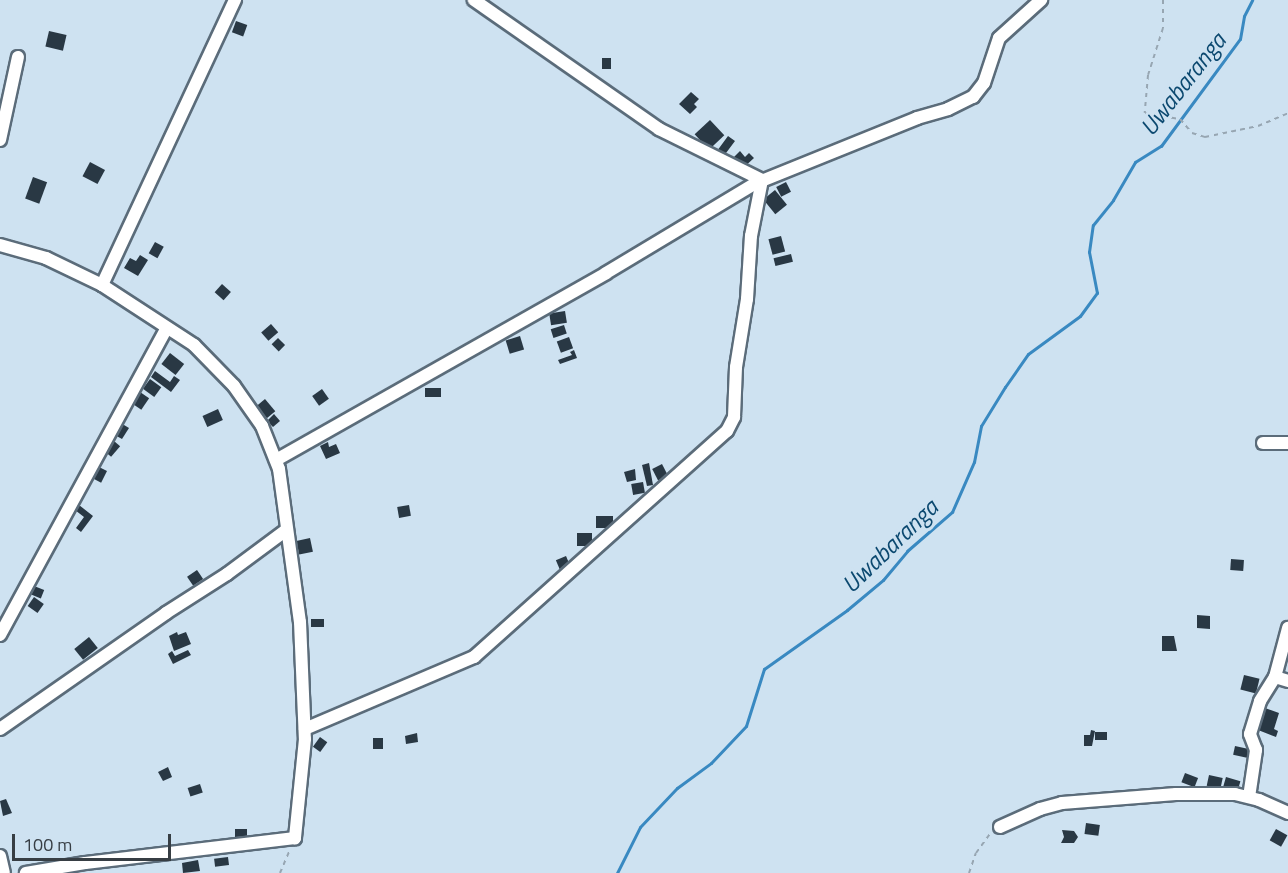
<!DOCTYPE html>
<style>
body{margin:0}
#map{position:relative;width:1288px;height:873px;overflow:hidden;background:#cee2f1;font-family:"Titillium Web",sans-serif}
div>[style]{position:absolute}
.stream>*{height:3px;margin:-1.5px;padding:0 1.5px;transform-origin:1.5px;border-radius:1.5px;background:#3989c1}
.building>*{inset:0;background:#293844;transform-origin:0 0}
.path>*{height:2px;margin-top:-1px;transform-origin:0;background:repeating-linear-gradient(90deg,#97a6b2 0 4.5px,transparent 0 9px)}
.roads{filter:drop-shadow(2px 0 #5b6c7a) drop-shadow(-2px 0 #5b6c7a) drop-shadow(0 2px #5b6c7a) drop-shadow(0 -2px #5b6c7a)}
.minor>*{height:12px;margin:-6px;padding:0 6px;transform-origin:6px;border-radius:6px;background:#fff}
span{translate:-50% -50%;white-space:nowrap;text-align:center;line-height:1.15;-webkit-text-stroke:6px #cee2f1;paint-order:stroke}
.water-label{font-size:24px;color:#0c4970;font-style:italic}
.scale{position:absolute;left:12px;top:834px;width:159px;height:27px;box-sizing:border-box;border:3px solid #373e44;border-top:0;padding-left:8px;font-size:18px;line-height:21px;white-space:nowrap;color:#373e44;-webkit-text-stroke:4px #cee2f1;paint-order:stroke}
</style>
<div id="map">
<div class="stream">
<i style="left:617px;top:873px;width:51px;rotate:-63.4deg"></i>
<i style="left:640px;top:827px;width:54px;rotate:-46.5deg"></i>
<i style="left:677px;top:788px;width:42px;rotate:-36.3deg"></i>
<i style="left:711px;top:763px;width:51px;rotate:-46.6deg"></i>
<i style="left:746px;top:726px;width:60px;rotate:-72.5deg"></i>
<i style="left:764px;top:669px;width:102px;rotate:-35.4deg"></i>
<i style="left:847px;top:610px;width:47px;rotate:-39.8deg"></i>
<i style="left:883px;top:580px;width:38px;rotate:-50deg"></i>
<i style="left:907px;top:551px;width:60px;rotate:-40.9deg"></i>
<i style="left:952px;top:512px;width:55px;rotate:-66.3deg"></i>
<i style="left:974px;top:462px;width:37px;rotate:-79deg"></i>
<i style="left:981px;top:426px;width:46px;rotate:-58.4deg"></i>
<i style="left:1005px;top:387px;width:40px;rotate:-55.1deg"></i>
<i style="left:1028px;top:354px;width:64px;rotate:-36.2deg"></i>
<i style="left:1080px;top:316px;width:29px;rotate:-54deg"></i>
<i style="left:1097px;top:293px;width:42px;rotate:-101deg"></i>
<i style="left:1089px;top:252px;width:27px;rotate:-82deg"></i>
<i style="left:1093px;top:225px;width:32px;rotate:-51deg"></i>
<i style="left:1113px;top:200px;width:44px;rotate:-59.9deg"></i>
<i style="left:1135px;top:162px;width:31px;rotate:-32deg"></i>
<i style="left:1161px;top:146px;width:133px;rotate:-53.6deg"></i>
<i style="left:1240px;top:39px;width:23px;rotate:-80deg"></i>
<i style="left:1244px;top:16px;width:18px;rotate:-63deg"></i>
</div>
<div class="building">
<i style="left:236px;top:21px;width:12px;height:12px;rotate:20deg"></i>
<i style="left:49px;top:31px;width:18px;height:16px;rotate:13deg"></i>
<i style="left:602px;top:58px;width:9px;height:11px"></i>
<i style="clip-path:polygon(691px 92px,699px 99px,694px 104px,697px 107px,690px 114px,679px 104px)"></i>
<i style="left:710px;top:120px;width:21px;height:21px;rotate:47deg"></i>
<i style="clip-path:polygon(728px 136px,735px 141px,726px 153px,730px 156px,728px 160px,717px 151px)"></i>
<i style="clip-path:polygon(740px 151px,745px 157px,749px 153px,754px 158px,741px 170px,732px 159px)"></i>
<i style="left:90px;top:162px;width:17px;height:16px;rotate:28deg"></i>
<i style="left:33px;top:177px;width:15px;height:23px;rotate:20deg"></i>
<i style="left:786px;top:182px;width:11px;height:11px;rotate:63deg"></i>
<i style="left:775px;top:190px;width:19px;height:15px;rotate:51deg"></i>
<i style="left:781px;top:236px;width:16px;height:13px;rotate:75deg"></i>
<i style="left:155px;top:242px;width:10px;height:13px;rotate:29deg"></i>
<i style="left:791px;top:254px;width:8px;height:18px;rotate:76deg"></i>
<i style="clip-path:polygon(140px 255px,148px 260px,138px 276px,124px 268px,130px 258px,136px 261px)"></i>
<i style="left:222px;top:284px;width:12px;height:11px;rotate:42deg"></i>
<i style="left:565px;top:311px;width:12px;height:16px;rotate:81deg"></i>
<i style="left:271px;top:324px;width:11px;height:13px;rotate:49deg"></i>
<i style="left:564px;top:325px;width:9px;height:14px;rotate:72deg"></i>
<i style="left:520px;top:336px;width:14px;height:15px;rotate:73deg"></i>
<i style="left:569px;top:337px;width:12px;height:13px;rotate:70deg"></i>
<i style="left:278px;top:338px;width:10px;height:9px;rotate:45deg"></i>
<i style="clip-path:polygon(574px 350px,577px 358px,560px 364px,558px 360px,572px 355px,570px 352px)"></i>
<i style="left:170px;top:353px;width:18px;height:14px;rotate:38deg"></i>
<i style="clip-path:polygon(155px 371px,170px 382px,174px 376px,180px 380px,171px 392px,151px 377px)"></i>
<i style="left:150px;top:379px;width:14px;height:12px;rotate:36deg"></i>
<i style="left:441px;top:388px;width:9px;height:16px;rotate:90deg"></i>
<i style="left:322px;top:389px;width:12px;height:12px;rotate:55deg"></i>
<i style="left:140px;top:392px;width:11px;height:14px;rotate:34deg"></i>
<i style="left:265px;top:399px;width:16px;height:11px;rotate:50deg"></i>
<i style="left:218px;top:409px;width:12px;height:17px;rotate:66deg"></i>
<i style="clip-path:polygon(274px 414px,280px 421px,273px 427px,267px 421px)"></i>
<i style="clip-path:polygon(119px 422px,129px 428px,122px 439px,113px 434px)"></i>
<i style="left:114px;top:441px;width:8px;height:14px;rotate:40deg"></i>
<i style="clip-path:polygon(328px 442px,329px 447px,336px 444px,340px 453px,326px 459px,320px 446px)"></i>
<i style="clip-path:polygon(649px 463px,653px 485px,647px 486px,642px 465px)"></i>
<i style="left:662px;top:464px;width:13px;height:11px;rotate:63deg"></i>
<i style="left:99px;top:467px;width:9px;height:13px;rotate:27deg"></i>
<i style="clip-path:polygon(635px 469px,636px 480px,627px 482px,624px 472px)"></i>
<i style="left:643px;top:482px;width:11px;height:12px;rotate:80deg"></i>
<i style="clip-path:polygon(79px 505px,93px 516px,81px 532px,76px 528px,84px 517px,75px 510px)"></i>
<i style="left:409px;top:505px;width:11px;height:12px;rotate:80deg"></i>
<i style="left:613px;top:516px;width:12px;height:17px;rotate:90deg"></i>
<i style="left:577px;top:533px;width:15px;height:13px"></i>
<i style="left:310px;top:538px;width:14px;height:14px;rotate:78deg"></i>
<i style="left:566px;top:556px;width:13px;height:11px;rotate:67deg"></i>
<i style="left:1231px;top:559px;width:13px;height:11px;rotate:4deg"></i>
<i style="left:197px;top:570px;width:11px;height:12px;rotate:56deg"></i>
<i style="left:34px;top:586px;width:11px;height:9px;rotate:22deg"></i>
<i style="left:34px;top:597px;width:12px;height:11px;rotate:35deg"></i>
<i style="clip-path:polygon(1197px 615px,1210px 616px,1210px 629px,1197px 628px)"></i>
<i style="left:324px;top:619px;width:8px;height:13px;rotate:90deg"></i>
<i style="clip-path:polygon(177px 632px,178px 635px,186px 632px,191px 644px,174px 651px,169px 636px)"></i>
<i style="clip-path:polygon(1162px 636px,1174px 636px,1177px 651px,1162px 651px)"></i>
<i style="left:89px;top:637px;width:14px;height:19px;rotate:51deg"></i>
<i style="clip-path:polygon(188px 650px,191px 655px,173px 664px,168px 654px,172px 651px,175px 656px)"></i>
<i style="left:1244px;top:675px;width:16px;height:15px;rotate:14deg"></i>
<i style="clip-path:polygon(1262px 707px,1279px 713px,1274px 729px,1278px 731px,1276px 737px,1253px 728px)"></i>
<i style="clip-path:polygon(1091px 730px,1095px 731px,1092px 746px,1084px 746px,1084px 735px,1090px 735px)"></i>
<i style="left:1107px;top:732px;width:8px;height:12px;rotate:90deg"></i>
<i style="clip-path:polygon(417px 733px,418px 742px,406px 744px,405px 736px)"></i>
<i style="left:320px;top:737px;width:9px;height:12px;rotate:36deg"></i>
<i style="left:373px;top:738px;width:10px;height:11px"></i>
<i style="left:1235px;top:746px;width:14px;height:9px;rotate:12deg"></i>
<i style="clip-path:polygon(168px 767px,172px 777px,163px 781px,158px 772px)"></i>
<i style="left:1185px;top:773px;width:14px;height:10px;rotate:21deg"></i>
<i style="left:1209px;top:775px;width:14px;height:11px;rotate:12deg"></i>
<i style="left:1226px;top:777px;width:15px;height:12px;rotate:16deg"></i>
<i style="left:200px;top:784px;width:9px;height:13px;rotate:72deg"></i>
<i style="clip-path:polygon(6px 799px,12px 813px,3px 816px,0 801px)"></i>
<i style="left:1086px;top:823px;width:14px;height:11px;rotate:8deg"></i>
<i style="left:235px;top:829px;width:12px;height:8px"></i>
<i style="left:1276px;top:829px;width:13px;height:13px;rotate:29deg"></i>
<i style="clip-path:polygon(1062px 830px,1074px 831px,1078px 837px,1074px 843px,1061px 843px,1064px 837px)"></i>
<i style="left:228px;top:857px;width:8px;height:14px;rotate:83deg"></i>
<i style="clip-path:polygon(198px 860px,200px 871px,183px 873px,182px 863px)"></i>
</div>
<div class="path">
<i style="left:1163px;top:0;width:28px;rotate:90deg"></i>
<i style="left:1163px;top:28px;width:49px;rotate:107.7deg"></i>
<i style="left:1148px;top:75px;width:38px;rotate:95deg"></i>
<i style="left:1145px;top:113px;width:36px;rotate:10deg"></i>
<i style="left:1180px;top:119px;width:18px;rotate:49deg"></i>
<i style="left:1192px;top:133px;width:14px;rotate:17deg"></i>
<i style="left:1205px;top:137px;width:54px;rotate:-11.7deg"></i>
<i style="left:1258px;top:126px;width:33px;rotate:-23deg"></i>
<i style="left:280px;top:873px;width:26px;rotate:-67deg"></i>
<i style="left:969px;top:873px;width:21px;rotate:-71deg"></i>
<i style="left:976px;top:853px;width:24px;rotate:-54deg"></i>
</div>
<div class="roads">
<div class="minor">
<i style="left:0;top:140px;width:85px;rotate:-77.8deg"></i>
<i style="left:0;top:245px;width:48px;rotate:15.8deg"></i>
<i style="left:46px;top:258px;width:62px;rotate:25.7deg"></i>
<i style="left:102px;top:285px;width:110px;rotate:33.1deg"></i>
<i style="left:194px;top:345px;width:57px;rotate:45.7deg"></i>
<i style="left:234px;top:386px;width:49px;rotate:55deg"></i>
<i style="left:262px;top:426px;width:46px;rotate:68.4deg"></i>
<i style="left:279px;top:469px;width:154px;rotate:82.2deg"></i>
<i style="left:300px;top:622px;width:117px;rotate:87.6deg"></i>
<i style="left:305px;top:739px;width:100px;rotate:95.8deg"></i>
<i style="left:295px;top:838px;width:211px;rotate:173.2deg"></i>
<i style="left:85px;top:863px;width:60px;rotate:170.4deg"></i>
<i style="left:102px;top:285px;width:315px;rotate:-65deg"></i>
<i style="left:1263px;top:443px;width:25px"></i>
<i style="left:276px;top:460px;width:379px;rotate:-29.5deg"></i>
<i style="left:606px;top:273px;width:173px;rotate:-31deg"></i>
<i style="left:754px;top:184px;width:176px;rotate:-22deg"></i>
<i style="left:917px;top:118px;width:32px;rotate:-16deg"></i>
<i style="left:948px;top:109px;width:28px;rotate:-26deg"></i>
<i style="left:973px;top:97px;width:18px;rotate:-52deg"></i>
<i style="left:984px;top:83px;width:47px;rotate:-71.6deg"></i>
<i style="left:999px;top:38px;width:57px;rotate:-42.1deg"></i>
<i style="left:0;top:635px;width:349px;rotate:-61.5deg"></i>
<i style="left:1275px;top:677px;width:14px;rotate:17deg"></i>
<i style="left:0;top:729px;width:203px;rotate:-34.9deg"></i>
<i style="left:166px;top:613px;width:72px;rotate:-32.6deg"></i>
<i style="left:227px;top:574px;width:72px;rotate:-36.6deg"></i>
<i style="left:305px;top:729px;width:184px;rotate:-23.1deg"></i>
<i style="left:474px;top:657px;width:339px;rotate:-41.8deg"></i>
<i style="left:727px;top:431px;width:16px;rotate:-63deg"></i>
<i style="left:734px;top:417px;width:50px;rotate:-87.7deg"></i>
<i style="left:736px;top:367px;width:69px;rotate:-80.8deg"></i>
<i style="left:747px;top:299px;width:63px;rotate:-86.4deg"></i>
<i style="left:751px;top:236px;width:57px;rotate:-78.9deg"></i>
<i style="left:762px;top:180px;width:115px;rotate:-153.7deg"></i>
<i style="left:659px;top:129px;width:226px;rotate:-145.1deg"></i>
<i style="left:1249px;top:797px;width:48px;rotate:-81.5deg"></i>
<i style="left:1256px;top:750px;width:17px;rotate:-111deg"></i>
<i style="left:1250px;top:734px;width:34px;rotate:-73deg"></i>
<i style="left:1260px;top:701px;width:28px;rotate:-58deg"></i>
<i style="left:1275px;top:677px;width:51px;rotate:-75.1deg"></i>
<i style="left:1000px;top:827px;width:44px;rotate:-24.2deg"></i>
<i style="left:1040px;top:809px;width:23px;rotate:-15deg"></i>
<i style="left:1062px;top:803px;width:114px;rotate:-4.5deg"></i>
<i style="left:1176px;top:794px;width:59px"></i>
<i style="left:1235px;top:794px;width:25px;rotate:14deg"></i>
<i style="left:1259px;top:800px;width:32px;rotate:24deg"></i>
<i style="left:0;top:856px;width:17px;rotate:77deg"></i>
</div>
</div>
<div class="water-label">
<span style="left:1183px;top:84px;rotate:-52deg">Uwabaranga</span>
<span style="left:890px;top:546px;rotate:-44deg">Uwabaranga</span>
</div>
<div class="scale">100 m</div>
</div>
